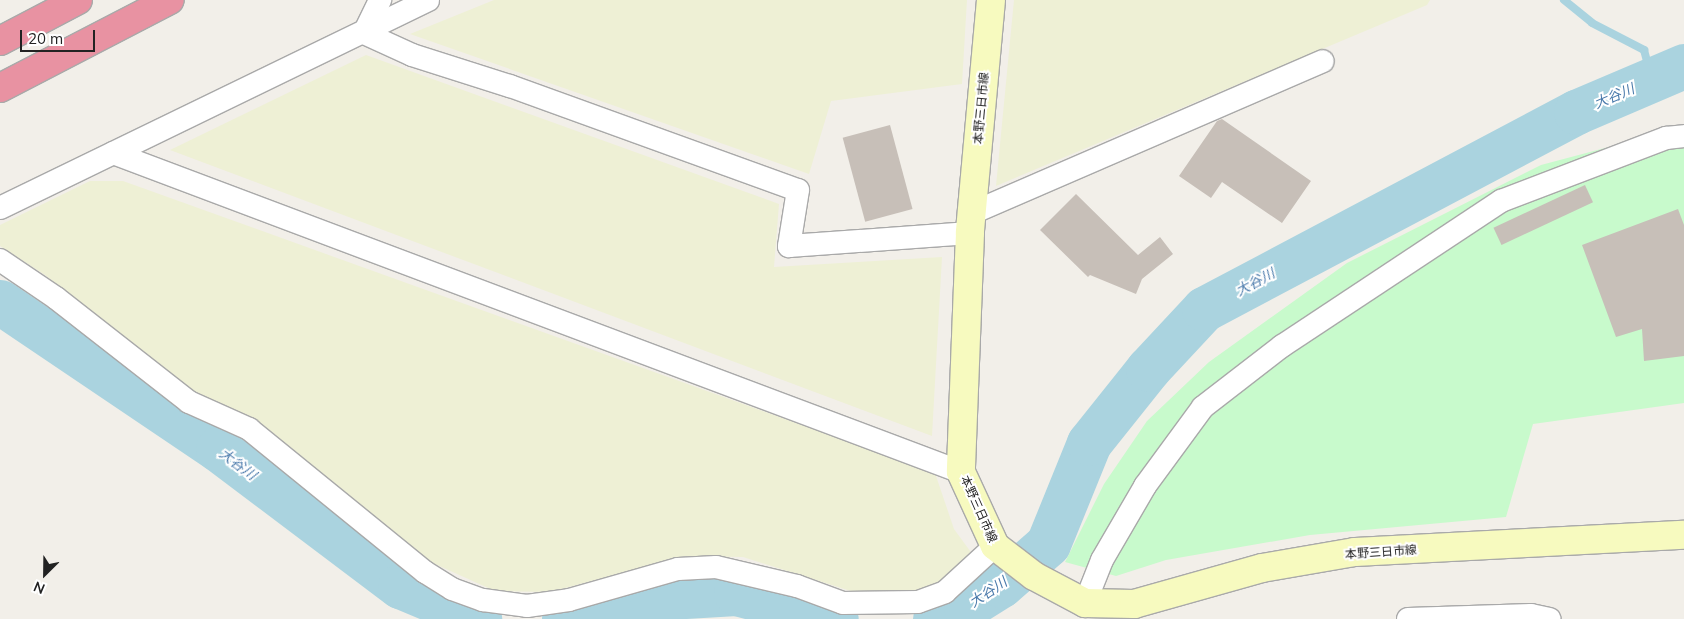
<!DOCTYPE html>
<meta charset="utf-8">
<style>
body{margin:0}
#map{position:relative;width:1684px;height:619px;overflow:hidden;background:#f2efe9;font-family:Mulish,"Noto Sans JP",sans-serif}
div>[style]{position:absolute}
.farmland>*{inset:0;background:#eef0d5}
.park>*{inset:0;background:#c8facc}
.stream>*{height:8px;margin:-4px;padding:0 4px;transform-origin:4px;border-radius:4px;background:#aad3df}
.river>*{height:45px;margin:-22.5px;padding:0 22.5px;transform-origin:22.5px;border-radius:22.5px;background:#aad3df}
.building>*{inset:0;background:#c7bfb8;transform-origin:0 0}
.roads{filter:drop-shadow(1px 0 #a9a9a9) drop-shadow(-1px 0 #a9a9a9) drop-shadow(0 1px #a9a9a9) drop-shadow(0 -1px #a9a9a9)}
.street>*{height:22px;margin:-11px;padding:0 11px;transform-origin:11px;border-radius:11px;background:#fff}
.secondary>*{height:28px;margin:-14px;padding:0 14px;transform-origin:14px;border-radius:14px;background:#f7fabf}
.highway>*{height:28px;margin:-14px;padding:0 14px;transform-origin:14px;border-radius:14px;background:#e892a2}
span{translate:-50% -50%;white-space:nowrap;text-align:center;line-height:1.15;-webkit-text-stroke:4px #fff;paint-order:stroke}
.street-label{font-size:12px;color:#222}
.water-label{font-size:14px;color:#4a7aab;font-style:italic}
.north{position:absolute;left:20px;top:549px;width:50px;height:50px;-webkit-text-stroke:4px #fff;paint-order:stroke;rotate:203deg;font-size:14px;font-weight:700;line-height:20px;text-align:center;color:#222}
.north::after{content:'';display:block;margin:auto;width:18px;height:22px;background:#222;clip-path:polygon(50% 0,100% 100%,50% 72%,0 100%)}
.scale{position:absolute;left:20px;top:30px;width:75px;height:22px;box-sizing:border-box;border:2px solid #222;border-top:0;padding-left:6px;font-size:15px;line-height:18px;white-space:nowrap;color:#222;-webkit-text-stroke:4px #fff;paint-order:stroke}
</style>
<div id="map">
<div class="farmland">
<i style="clip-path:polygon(494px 0,967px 0,962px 84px,831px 101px,809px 174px,410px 34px)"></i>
<i style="clip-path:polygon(1014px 0,1430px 0,1427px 5px,996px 186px)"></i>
<i style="clip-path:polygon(366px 55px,779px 204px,774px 267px,942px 257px,932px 436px,170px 150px)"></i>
<i style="clip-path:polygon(90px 181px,123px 181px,935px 473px,954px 529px,973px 555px,935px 587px,901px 597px,857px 593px,743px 557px,686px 556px,550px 592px,495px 591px,417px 556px,294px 450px,241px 412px,206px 403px,45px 275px,0 246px,0 225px)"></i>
</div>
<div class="park">
<i style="clip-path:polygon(1684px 127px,1684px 403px,1533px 424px,1506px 517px,1310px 535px,1166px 560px,1116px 576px,1065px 562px,1104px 484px,1147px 421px,1209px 362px,1347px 263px,1541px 165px)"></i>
</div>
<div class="stream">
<i style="left:1564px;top:0;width:36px;rotate:39deg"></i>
<i style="left:1592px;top:23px;width:59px;rotate:27.4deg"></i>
<i style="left:1644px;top:50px;width:30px;rotate:75deg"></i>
</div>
<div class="river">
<i style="left:0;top:302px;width:263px;rotate:34deg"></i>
<i style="left:218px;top:449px;width:228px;rotate:37deg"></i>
<i style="left:400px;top:586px;width:86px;rotate:22.7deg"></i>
<i style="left:564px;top:619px;width:90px;rotate:-13.4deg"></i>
<i style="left:652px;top:598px;width:84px;rotate:-3.4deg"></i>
<i style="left:736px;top:593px;width:103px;rotate:14.6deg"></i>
<i style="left:935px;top:619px;width:33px;rotate:-21deg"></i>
<i style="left:966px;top:607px;width:41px;rotate:-32.2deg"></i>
<i style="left:1001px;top:585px;width:62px;rotate:-41.1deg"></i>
<i style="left:1048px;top:544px;width:109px;rotate:-67.9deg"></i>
<i style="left:1089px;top:443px;width:95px;rotate:-51.4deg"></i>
<i style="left:1148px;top:369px;width:82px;rotate:-47deg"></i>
<i style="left:1204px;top:309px;width:421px;rotate:-27.9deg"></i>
<i style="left:1576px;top:112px;width:117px;rotate:-23.1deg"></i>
</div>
<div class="building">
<i style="clip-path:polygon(1222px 119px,1311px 181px,1282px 223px,1222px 182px,1211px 198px,1179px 176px,1217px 121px)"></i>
<i style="left:890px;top:125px;width:87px;height:49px;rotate:75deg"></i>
<i style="left:1585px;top:185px;width:19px;height:101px;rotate:65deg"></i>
<i style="clip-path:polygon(1076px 194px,1138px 255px,1160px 237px,1173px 254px,1142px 279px,1136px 294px,1090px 275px,1088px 277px,1040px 230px)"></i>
<i style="clip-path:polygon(1678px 209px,1684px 225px,1684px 356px,1644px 361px,1642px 329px,1616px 337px,1582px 245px)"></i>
</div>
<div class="roads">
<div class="street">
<i style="left:364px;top:33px;width:53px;rotate:24.6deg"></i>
<i style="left:412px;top:55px;width:103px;rotate:17.6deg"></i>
<i style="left:510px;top:86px;width:306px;rotate:19.9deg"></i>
<i style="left:798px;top:190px;width:57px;rotate:99.1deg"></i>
<i style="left:789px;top:246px;width:181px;rotate:-4.1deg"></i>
<i style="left:364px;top:33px;width:37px;rotate:-64deg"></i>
<i style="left:113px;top:153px;width:906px;rotate:20.62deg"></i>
<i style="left:0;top:208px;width:476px;rotate:-25.9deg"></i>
<i style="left:972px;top:213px;width:382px;rotate:-23.4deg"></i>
<i style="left:0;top:260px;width:68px;rotate:34.2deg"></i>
<i style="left:56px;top:298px;width:169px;rotate:38deg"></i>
<i style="left:189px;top:402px;width:66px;rotate:24.2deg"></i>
<i style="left:249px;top:429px;width:227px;rotate:39.1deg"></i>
<i style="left:425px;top:572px;width:32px;rotate:32deg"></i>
<i style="left:452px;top:589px;width:33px;rotate:20deg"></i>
<i style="left:483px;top:600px;width:44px;rotate:7.8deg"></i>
<i style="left:527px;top:606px;width:42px;rotate:-8.1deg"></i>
<i style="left:569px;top:600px;width:113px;rotate:-15.9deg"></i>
<i style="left:678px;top:569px;width:38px;rotate:-3deg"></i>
<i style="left:716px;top:567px;width:83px;rotate:13.2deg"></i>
<i style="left:797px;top:586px;width:49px;rotate:20.3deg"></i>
<i style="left:843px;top:603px;width:75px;rotate:-0.8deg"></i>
<i style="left:918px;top:602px;width:29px;rotate:-20deg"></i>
<i style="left:945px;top:592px;width:68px;rotate:-42.6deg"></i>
<i style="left:1085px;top:603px;width:46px;rotate:-68.4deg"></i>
<i style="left:1102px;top:560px;width:86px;rotate:-59.8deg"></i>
<i style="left:1145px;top:486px;width:98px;rotate:-53.7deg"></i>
<i style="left:1203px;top:407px;width:100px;rotate:-37.7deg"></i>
<i style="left:1282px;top:346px;width:263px;rotate:-33.5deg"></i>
<i style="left:1501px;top:201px;width:177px;rotate:-20.9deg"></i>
<i style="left:1666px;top:138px;width:18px;rotate:-6deg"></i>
<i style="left:1408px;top:619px;width:123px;rotate:-1.9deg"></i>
<i style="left:1531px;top:615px;width:19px;rotate:12deg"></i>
</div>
<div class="secondary">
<i style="left:991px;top:0;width:234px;rotate:95.2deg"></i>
<i style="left:970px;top:233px;width:239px;rotate:92.2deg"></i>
<i style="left:961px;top:472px;width:81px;rotate:65.3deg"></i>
<i style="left:995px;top:546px;width:49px;rotate:37.6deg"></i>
<i style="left:1034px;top:576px;width:58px;rotate:27.9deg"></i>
<i style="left:1085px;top:603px;width:49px;rotate:1.2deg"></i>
<i style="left:1134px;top:604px;width:133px;rotate:-15.7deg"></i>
<i style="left:1262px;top:568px;width:94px;rotate:-9.8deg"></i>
<i style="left:1355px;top:552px;width:329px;rotate:-3deg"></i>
</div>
<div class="highway">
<i style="left:0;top:41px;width:88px;rotate:-27.7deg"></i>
<i style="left:0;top:88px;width:191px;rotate:-27.4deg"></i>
</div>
</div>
<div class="street-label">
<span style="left:981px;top:108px;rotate:-85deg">本野三日市線</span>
<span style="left:979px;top:509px;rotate:66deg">本野三日市線</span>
<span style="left:1381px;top:552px;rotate:-4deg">本野三日市線</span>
</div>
<div class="water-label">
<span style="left:1614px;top:96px;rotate:-23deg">大谷川</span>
<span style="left:1255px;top:282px;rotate:-28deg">大谷川</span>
<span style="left:238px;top:464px;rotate:37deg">大谷川</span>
<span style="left:988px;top:592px;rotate:-34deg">大谷川</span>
</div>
<div class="north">N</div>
<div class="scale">20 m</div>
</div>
